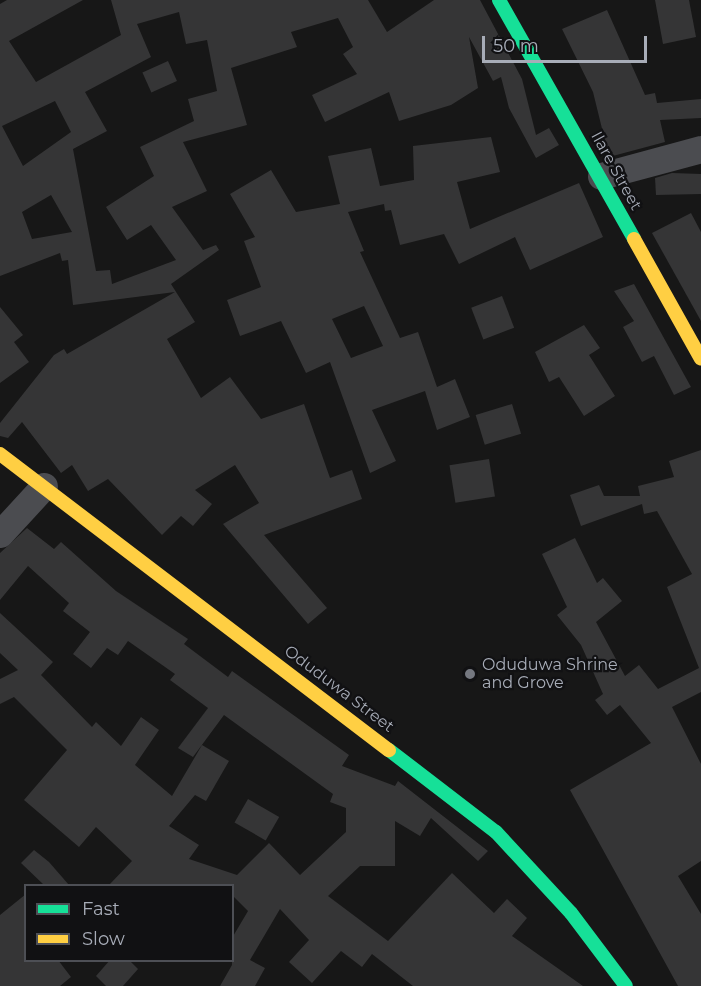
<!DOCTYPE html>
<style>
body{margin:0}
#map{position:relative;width:701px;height:986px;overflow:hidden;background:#171717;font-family:Montserrat,sans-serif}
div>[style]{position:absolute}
.building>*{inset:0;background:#353536;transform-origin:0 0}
.street>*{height:27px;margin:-13.5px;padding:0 13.5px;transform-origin:13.5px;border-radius:13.5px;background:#4b4c50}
.fast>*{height:14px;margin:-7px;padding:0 7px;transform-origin:7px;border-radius:7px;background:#16e098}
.slow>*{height:14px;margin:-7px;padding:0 7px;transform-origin:7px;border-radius:7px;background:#ffcf43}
.dots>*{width:16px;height:16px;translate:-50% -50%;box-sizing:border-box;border:3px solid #111113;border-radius:50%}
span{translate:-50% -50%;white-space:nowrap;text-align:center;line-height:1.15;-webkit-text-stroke:4.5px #111113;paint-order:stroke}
.street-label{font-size:16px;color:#a8adb8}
.poi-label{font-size:16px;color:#a8adb8}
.left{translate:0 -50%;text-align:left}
.legend{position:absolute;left:24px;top:884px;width:210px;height:78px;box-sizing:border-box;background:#111113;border:2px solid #4d4f55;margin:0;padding:8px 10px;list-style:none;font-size:18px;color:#a8adb8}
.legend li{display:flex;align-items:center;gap:12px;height:30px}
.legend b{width:30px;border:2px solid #4d4f55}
.scale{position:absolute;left:482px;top:36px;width:165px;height:27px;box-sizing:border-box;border:3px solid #a8adb8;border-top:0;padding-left:8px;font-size:18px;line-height:21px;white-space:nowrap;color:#a8adb8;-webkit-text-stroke:4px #111113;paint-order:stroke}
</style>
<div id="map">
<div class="building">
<i style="clip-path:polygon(evenodd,7px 0,83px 0,9px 41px,36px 82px,121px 35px,111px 0,368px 0,387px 32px,434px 0,480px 0,522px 79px,536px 135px,549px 128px,559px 145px,536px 158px,509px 108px,501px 77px,493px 81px,469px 37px,478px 88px,451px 105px,399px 121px,389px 92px,325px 122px,312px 95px,357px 74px,343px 54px,353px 47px,338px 18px,291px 32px,297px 47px,231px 68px,247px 125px,183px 142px,207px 191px,172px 207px,203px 250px,216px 245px,219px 250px,171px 284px,195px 322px,167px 339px,201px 398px,230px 377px,261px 419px,304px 404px,330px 478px,352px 470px,362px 499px,264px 535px,327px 608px,308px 624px,223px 524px,259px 503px,235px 465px,195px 490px,212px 504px,193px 526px,181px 516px,162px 535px,108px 479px,88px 491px,72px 465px,61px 473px,22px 422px,8px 438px,0 436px,0 423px,54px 355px,64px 349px,67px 354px,175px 292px,73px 305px,68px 260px,62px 261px,60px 253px,0 276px,0 4px,7px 0,179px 12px,186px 44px,207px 40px,217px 91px,188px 99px,194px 121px,140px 147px,154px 176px,106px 207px,127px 240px,151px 225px,176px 260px,112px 284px,110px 270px,96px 271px,73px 149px,107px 131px,85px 92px,151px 57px,137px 24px,179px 12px,7px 0,55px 101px,71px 132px,23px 166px,2px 126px,55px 101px,7px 0,51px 195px,72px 232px,32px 239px,22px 212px,51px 195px)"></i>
<i style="clip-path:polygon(655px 0,689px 0,696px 37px,663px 44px)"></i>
<i style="clip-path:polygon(607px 10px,645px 95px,655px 93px,657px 103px,701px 99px,701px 118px,660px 120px,665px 142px,609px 157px,593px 92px,562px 29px)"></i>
<i style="left:168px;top:61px;width:22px;height:28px;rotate:66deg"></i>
<i style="clip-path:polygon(evenodd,491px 137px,500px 172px,457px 182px,470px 229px,579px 183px,603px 237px,530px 270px,515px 237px,459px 264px,444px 234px,400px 245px,391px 210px,385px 211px,384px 204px,348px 212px,364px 251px,360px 252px,400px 338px,418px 332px,437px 387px,455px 379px,470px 417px,437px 430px,425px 391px,372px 410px,396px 461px,370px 473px,330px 362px,306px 373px,281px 321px,240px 336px,227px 300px,261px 287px,244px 241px,255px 237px,230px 194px,271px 170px,296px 212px,340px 204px,328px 156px,371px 148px,380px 186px,414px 180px,413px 146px,491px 137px,364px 306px,383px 346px,351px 358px,332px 319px,364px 306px)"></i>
<i style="clip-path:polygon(672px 173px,701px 174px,701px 194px,656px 195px,655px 178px)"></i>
<i style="clip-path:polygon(691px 213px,701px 232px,701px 321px,652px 233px)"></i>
<i style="clip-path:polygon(634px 284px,691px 387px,674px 395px,654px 356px,642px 362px,623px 327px,634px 321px,614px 291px)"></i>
<i style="left:502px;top:296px;width:34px;height:33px;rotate:69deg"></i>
<i style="clip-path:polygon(0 307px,23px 335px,14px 342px,29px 362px,0 383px)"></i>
<i style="clip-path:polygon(584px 325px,600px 348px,589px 355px,615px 396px,584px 416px,559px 377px,549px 382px,535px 352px)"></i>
<i style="left:512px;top:404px;width:31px;height:38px;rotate:73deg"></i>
<i style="clip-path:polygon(701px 450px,701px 692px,672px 707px,701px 764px,701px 861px,678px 876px,701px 914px,701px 986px,678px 986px,570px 790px,651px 743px,620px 705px,607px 715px,595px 700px,603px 694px,581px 645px,557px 615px,567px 607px,542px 554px,575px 538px,597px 583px,603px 578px,622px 601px,596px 622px,625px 676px,639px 665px,658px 689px,699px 668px,667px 587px,692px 574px,657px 511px,644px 514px,642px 504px,581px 526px,570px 495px,599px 485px,604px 496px,640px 496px,638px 486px,674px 477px,669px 461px)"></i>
<i style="left:489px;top:459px;width:38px;height:40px;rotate:81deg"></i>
<i style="clip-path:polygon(27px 528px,54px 549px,61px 542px,116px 591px,188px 639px,184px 644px,228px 677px,232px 671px,349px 755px,342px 766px,395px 786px,398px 781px,488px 851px,478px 861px,431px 818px,420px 836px,395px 821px,395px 866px,360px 866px,328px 896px,388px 941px,452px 873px,494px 913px,507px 899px,527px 918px,512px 936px,583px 986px,413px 986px,372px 954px,362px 967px,341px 951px,312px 983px,289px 962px,309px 940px,280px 909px,250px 960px,265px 968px,255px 986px,220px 986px,232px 965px,232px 938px,248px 911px,232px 895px,232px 885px,109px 885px,132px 861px,96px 827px,79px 847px,24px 800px,67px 750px,14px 697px,0 704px,0 679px,18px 670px,0 653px,0 613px,53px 662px,41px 675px,92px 727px,96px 722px,121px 746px,141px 717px,159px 730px,135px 765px,172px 796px,202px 745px,229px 761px,206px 801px,195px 795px,169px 826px,199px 845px,189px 859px,237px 875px,269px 843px,300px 875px,346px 832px,346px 808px,330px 802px,333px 794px,224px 715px,193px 757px,178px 748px,208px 708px,170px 680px,175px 674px,128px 641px,118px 655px,107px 648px,91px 668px,73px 654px,90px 632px,63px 611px,69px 603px,28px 566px,0 600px,0 553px)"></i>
<i style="left:248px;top:799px;width:36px;height:27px;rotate:30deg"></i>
<i style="clip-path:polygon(34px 850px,49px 862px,69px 885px,44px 885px,21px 863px)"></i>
<i style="clip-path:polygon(26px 894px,26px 960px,58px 960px,71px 977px,60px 986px,0 986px,0 915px)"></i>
<i style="clip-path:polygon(110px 960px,129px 960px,138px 969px,123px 986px,106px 986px,96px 976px)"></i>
</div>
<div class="street">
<i style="left:601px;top:176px;width:104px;rotate:-15.1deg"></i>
<i style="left:0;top:534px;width:65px;rotate:-47.5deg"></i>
</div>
<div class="fast">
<i style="left:499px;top:0;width:274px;rotate:60.5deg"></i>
<i style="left:389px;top:750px;width:135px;rotate:37.5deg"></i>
<i style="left:496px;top:832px;width:110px;rotate:47.2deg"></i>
<i style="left:571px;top:913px;width:91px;rotate:53deg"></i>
</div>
<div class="slow">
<i style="left:634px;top:239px;width:137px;rotate:60.8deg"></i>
<i style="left:0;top:454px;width:489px;rotate:37.3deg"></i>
</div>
<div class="dots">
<i style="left:470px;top:674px;background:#757880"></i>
</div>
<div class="street-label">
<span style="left:616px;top:171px;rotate:61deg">Ilare Street</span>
<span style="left:339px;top:689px;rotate:37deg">Oduduwa Street</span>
</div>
<div class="poi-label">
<span class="left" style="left:482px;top:674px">Oduduwa Shrine<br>and Grove</span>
</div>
<ul class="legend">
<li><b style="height:8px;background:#16e098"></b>Fast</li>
<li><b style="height:8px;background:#ffcf43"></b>Slow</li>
</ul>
<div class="scale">50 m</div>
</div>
